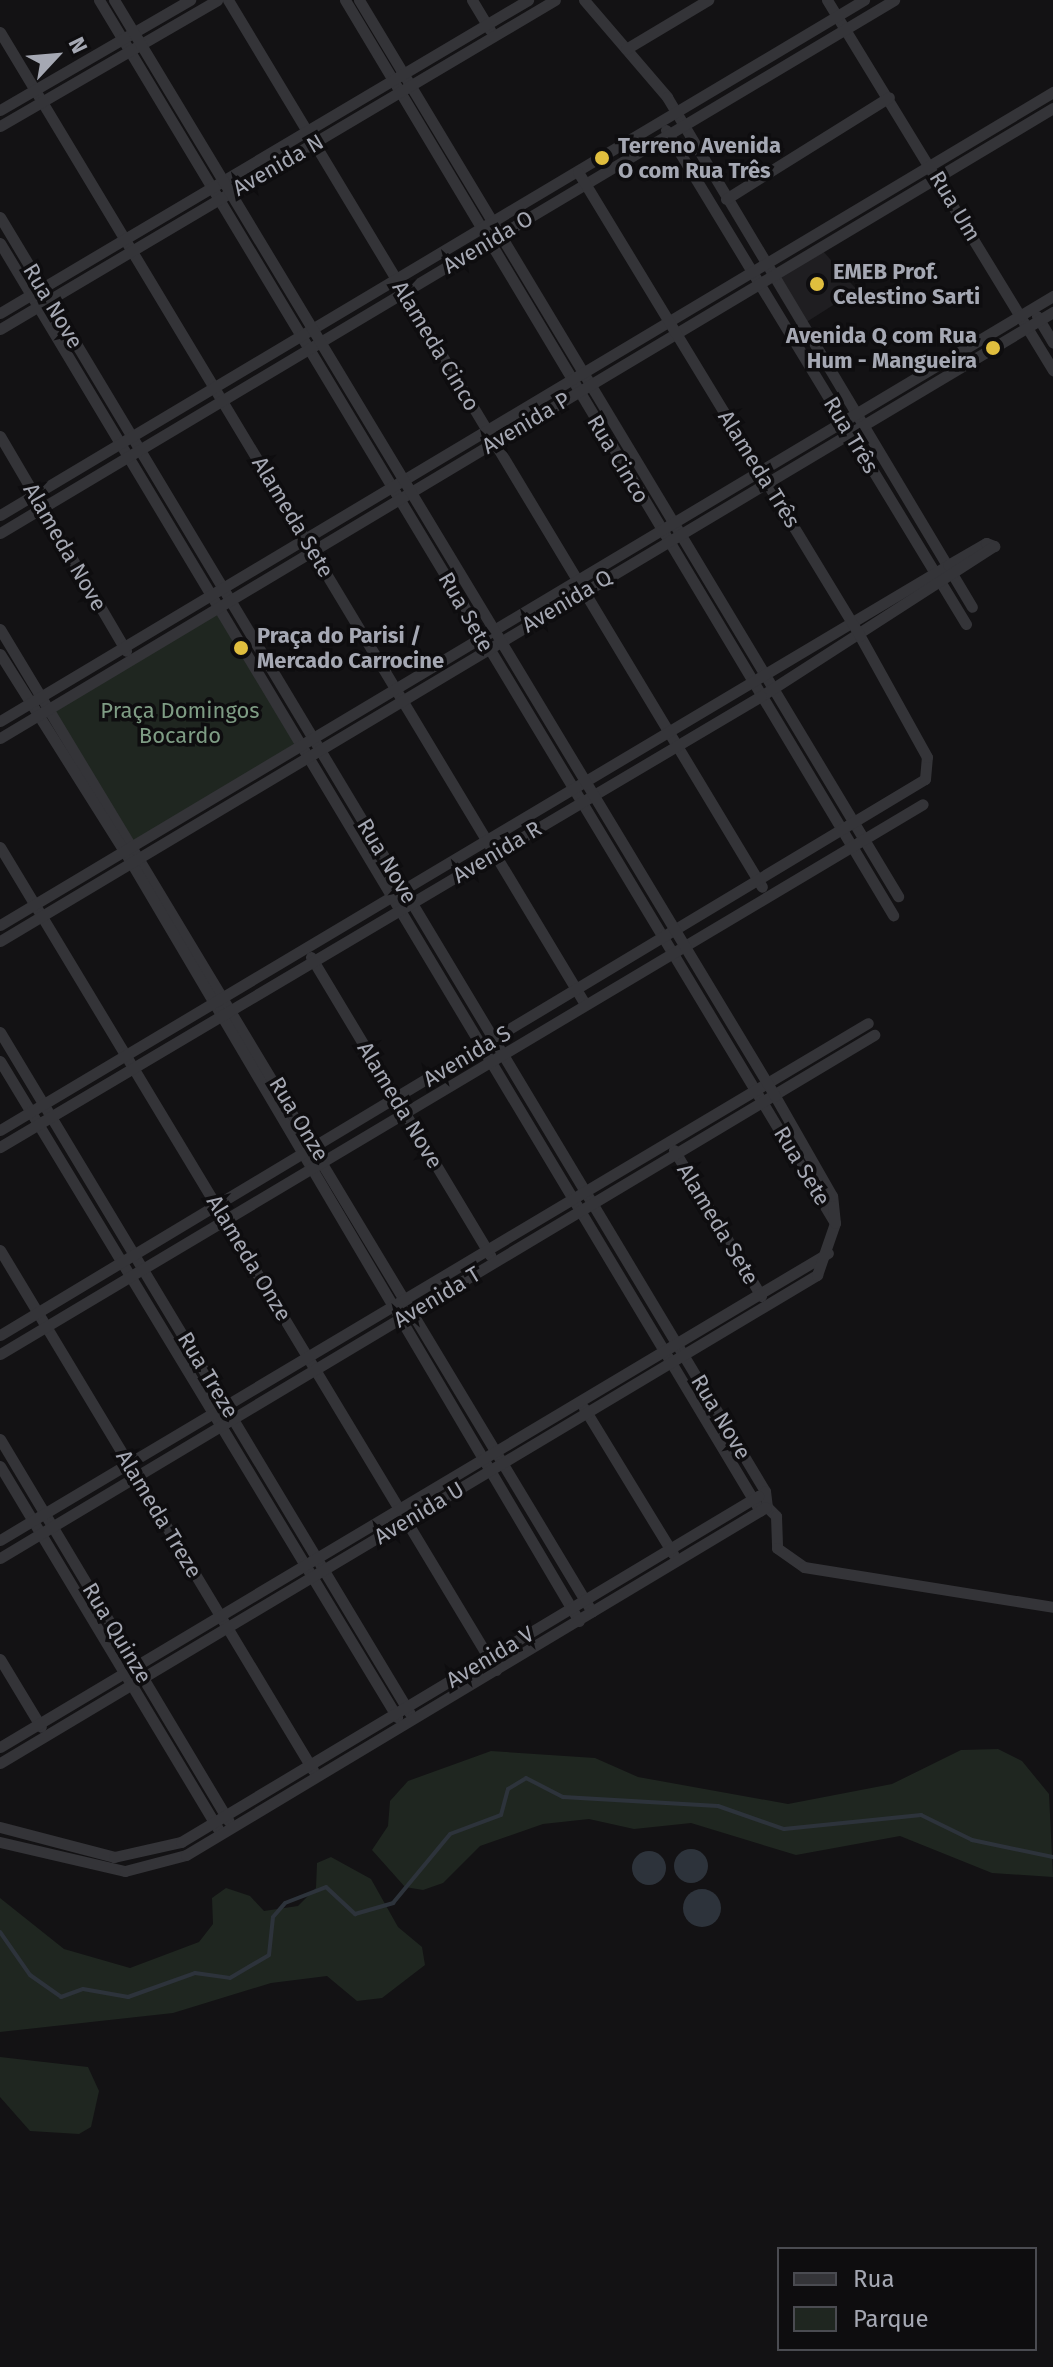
<!DOCTYPE html>
<meta charset="utf-8">
<style>
body{margin:0}
#map{position:relative;width:1053px;height:2367px;overflow:hidden;background:#131214;font-family:"Fira Sans",sans-serif}
div>[style]{position:absolute}
.built>*{inset:0;background:#1f1e21}
.green>*{inset:0;background:#1f2620;transform-origin:0 0}
.water>*{inset:0;background:#2d333b}
.round{border-radius:50%}
.stream>*{height:4px;margin:-2px;padding:0 2px;transform-origin:2px;border-radius:2px;background:#2d333b}
.street>*{height:11px;margin:-5.5px;padding:0 5.5px;transform-origin:5.5px;border-radius:5.5px;background:#343438}
.dots>*{width:22px;height:22px;translate:-50% -50%;box-sizing:border-box;border:4px solid #0e0d0f;border-radius:50%}
span{translate:-50% -50%;white-space:nowrap;text-align:center;line-height:1.15;-webkit-text-stroke:7px #0e0d0f;paint-order:stroke}
.poi-label{font-size:22px;color:#a5a8b3;font-weight:700}
.left{translate:0 -50%;text-align:left}
.right{translate:-100% -50%;text-align:right}
.street-label{font-size:22px;color:#a5a8b3}
.park-label{font-size:22px;color:#7e9c84}
.legend{position:absolute;left:777px;top:2247px;width:260px;height:104px;box-sizing:border-box;background:#0e0d0f;border:2px solid #4a4b51;margin:0;padding:10px 14px;list-style:none;font-size:24px;color:#a5a8b3}
.legend li{display:flex;align-items:center;gap:16px;height:40px}
.legend b{width:40px;border:2px solid #4a4b51}
.north{position:absolute;left:16px;top:16px;width:80px;height:80px;-webkit-text-stroke:6px #0e0d0f;paint-order:stroke;rotate:64deg;font-size:22px;font-weight:700;line-height:32px;text-align:center;color:#a5a8b3}
.north::after{content:'';display:block;margin:auto;width:28px;height:36px;background:#a5a8b3;clip-path:polygon(50% 0,100% 100%,50% 72%,0 100%)}
</style>
<div id="map">
<div class="built">
<i style="clip-path:polygon(823px 251px,857px 290px,805px 323px,778px 277px)"></i>
</div>
<div class="green">
<i style="left:216px;top:609px;width:158px;height:194px;rotate:59deg"></i>
<i style="clip-path:polygon(998px 1749px,1022px 1761px,1049px 1794px,1053px 1877px,992px 1873px,900px 1836px,796px 1855px,691px 1823px,634px 1829px,589px 1819px,543px 1824px,480px 1846px,443px 1883px,423px 1890px,405px 1887px,372px 1850px,388px 1826px,390px 1801px,408px 1781px,491px 1751px,595px 1758px,638px 1777px,788px 1804px,892px 1784px,961px 1750px)"></i>
<i style="clip-path:polygon(331px 1857px,371px 1879px,398px 1927px,422px 1947px,425px 1965px,382px 1998px,357px 2001px,327px 1976px,271px 1983px,173px 2013px,0 2032px,0 1898px,64px 1949px,130px 1968px,199px 1942px,213px 1924px,212px 1898px,226px 1888px,250px 1896px,264px 1911px,298px 1906px,316px 1888px,317px 1863px)"></i>
<i style="clip-path:polygon(0 2057px,88px 2067px,99px 2091px,91px 2127px,79px 2134px,30px 2131px,0 2097px)"></i>
</div>
<div class="water">
<i class="round" style="left:674px;top:1849px;width:34px;height:34px"></i>
<i class="round" style="left:632px;top:1851px;width:34px;height:34px"></i>
<i class="round" style="left:683px;top:1889px;width:38px;height:38px"></i>
</div>
<div class="stream">
<i style="left:0;top:1932px;width:52px;rotate:55.1deg"></i>
<i style="left:30px;top:1975px;width:38px;rotate:35deg"></i>
<i style="left:61px;top:1997px;width:23px;rotate:-20deg"></i>
<i style="left:83px;top:1989px;width:46px;rotate:10.1deg"></i>
<i style="left:128px;top:1997px;width:71px;rotate:-19.7deg"></i>
<i style="left:195px;top:1973px;width:35px;rotate:8deg"></i>
<i style="left:230px;top:1978px;width:45px;rotate:-30.5deg"></i>
<i style="left:269px;top:1955px;width:38px;rotate:-84deg"></i>
<i style="left:273px;top:1917px;width:18px;rotate:-49deg"></i>
<i style="left:285px;top:1903px;width:44px;rotate:-21.3deg"></i>
<i style="left:326px;top:1887px;width:40px;rotate:43deg"></i>
<i style="left:355px;top:1914px;width:40px;rotate:-16deg"></i>
<i style="left:393px;top:1903px;width:89px;rotate:-50.4deg"></i>
<i style="left:450px;top:1834px;width:54px;rotate:-20.4deg"></i>
<i style="left:501px;top:1815px;width:27px;rotate:-75deg"></i>
<i style="left:508px;top:1789px;width:21px;rotate:-31deg"></i>
<i style="left:526px;top:1778px;width:42px;rotate:27.2deg"></i>
<i style="left:563px;top:1797px;width:155px;rotate:3.3deg"></i>
<i style="left:718px;top:1806px;width:70px;rotate:19.2deg"></i>
<i style="left:784px;top:1829px;width:138px;rotate:-5.8deg"></i>
<i style="left:921px;top:1815px;width:57px;rotate:26.1deg"></i>
<i style="left:972px;top:1840px;width:83px;rotate:11.9deg"></i>
</div>
<div class="street">
<i style="left:99px;top:0;width:1427px;rotate:58.96deg"></i>
<i style="left:228px;top:0;width:1035px;rotate:58.95deg"></i>
<i style="left:345px;top:0;width:1067px;rotate:59.08deg"></i>
<i style="left:359px;top:0;width:1046px;rotate:58.97deg"></i>
<i style="left:472px;top:0;width:35px;rotate:59deg"></i>
<i style="left:584px;top:0;width:128px;rotate:49.4deg"></i>
<i style="left:667px;top:97px;width:594px;rotate:59.12deg"></i>
<i style="left:827px;top:0;width:434px;rotate:58.6deg"></i>
<i style="left:0;top:32px;width:1134px;rotate:58.96deg"></i>
<i style="left:626px;top:49px;width:96px;rotate:-30.9deg"></i>
<i style="left:0;top:110px;width:220px;rotate:-30.1deg"></i>
<i style="left:0;top:126px;width:251px;rotate:-30.1deg"></i>
<i style="left:666px;top:130px;width:578px;rotate:58.73deg"></i>
<i style="left:726px;top:199px;width:192px;rotate:-32deg"></i>
<i style="left:0;top:217px;width:1486px;rotate:59.02deg"></i>
<i style="left:765px;top:1491px;width:16px;rotate:83deg"></i>
<i style="left:0;top:243px;width:1478px;rotate:59.06deg"></i>
<i style="left:0;top:313px;width:614px;rotate:-30.66deg"></i>
<i style="left:1037px;top:316px;width:31px;rotate:59deg"></i>
<i style="left:0;top:329px;width:645px;rotate:-30.66deg"></i>
<i style="left:0;top:436px;width:249px;rotate:59.6deg"></i>
<i style="left:0;top:515px;width:1006px;rotate:-30.8deg"></i>
<i style="left:0;top:533px;width:1041px;rotate:-30.8deg"></i>
<i style="left:0;top:629px;width:1147px;rotate:58.94deg"></i>
<i style="left:0;top:654px;width:248px;rotate:57.8deg"></i>
<i style="left:132px;top:864px;width:879px;rotate:59.44deg"></i>
<i style="left:0;top:721px;width:1227px;rotate:-30.85deg"></i>
<i style="left:0;top:738px;width:1227px;rotate:-30.89deg"></i>
<i style="left:0;top:847px;width:961px;rotate:58.92deg"></i>
<i style="left:0;top:925px;width:1227px;rotate:-30.85deg"></i>
<i style="left:0;top:941px;width:1227px;rotate:-30.85deg"></i>
<i style="left:311px;top:957px;width:348px;rotate:59deg"></i>
<i style="left:0;top:1032px;width:794px;rotate:58.97deg"></i>
<i style="left:0;top:1061px;width:767px;rotate:58.82deg"></i>
<i style="left:0;top:1130px;width:1104px;rotate:-30.79deg"></i>
<i style="left:948px;top:565px;width:44px;rotate:-30.1deg"></i>
<i style="left:986px;top:543px;width:9px;rotate:21deg"></i>
<i style="left:994px;top:546px;width:277px;rotate:147.2deg"></i>
<i style="left:761px;top:696px;width:885px;rotate:149.35deg"></i>
<i style="left:674px;top:1150px;width:170px;rotate:59.2deg"></i>
<i style="left:0;top:1250px;width:607px;rotate:58.96deg"></i>
<i style="left:0;top:1335px;width:1079px;rotate:-31.01deg"></i>
<i style="left:925px;top:779px;width:22px;rotate:-85deg"></i>
<i style="left:927px;top:757px;width:138px;rotate:-119deg"></i>
<i style="left:860px;top:636px;width:543px;rotate:-121.29deg"></i>
<i style="left:0;top:1354px;width:1074px;rotate:-30.79deg"></i>
<i style="left:584px;top:1408px;width:171px;rotate:58.6deg"></i>
<i style="left:0;top:1439px;width:445px;rotate:59.1deg"></i>
<i style="left:0;top:1466px;width:423px;rotate:59deg"></i>
<i style="left:767px;top:1507px;width:13px;rotate:45deg"></i>
<i style="left:776px;top:1516px;width:32px;rotate:88deg"></i>
<i style="left:777px;top:1548px;width:33px;rotate:35deg"></i>
<i style="left:804px;top:1567px;width:252px;rotate:9.1deg"></i>
<i style="left:0;top:1540px;width:1010px;rotate:-30.78deg"></i>
<i style="left:0;top:1558px;width:1019px;rotate:-30.9deg"></i>
<i style="left:0;top:1659px;width:79px;rotate:58.9deg"></i>
<i style="left:0;top:1747px;width:964px;rotate:-30.82deg"></i>
<i style="left:0;top:1763px;width:952px;rotate:-30.85deg"></i>
<i style="left:817px;top:1275px;width:55px;rotate:-70.9deg"></i>
<i style="left:835px;top:1223px;width:27px;rotate:-96deg"></i>
<i style="left:832px;top:1196px;width:115px;rotate:-119.7deg"></i>
<i style="left:775px;top:1096px;width:1280px;rotate:-121.09deg"></i>
<i style="left:0;top:1827px;width:118px;rotate:14.7deg"></i>
<i style="left:114px;top:1857px;width:69px;rotate:-12.6deg"></i>
<i style="left:181px;top:1842px;width:673px;rotate:-30.95deg"></i>
<i style="left:0;top:1842px;width:128px;rotate:13.1deg"></i>
<i style="left:125px;top:1871px;width:63px;rotate:-14.7deg"></i>
<i style="left:186px;top:1855px;width:676px;rotate:-30.96deg"></i>
</div>
<div class="dots">
<i style="left:602px;top:158px;background:#e0be3e"></i>
<i style="left:817px;top:284px;background:#e0be3e"></i>
<i style="left:993px;top:348px;background:#e0be3e"></i>
<i style="left:241px;top:648px;background:#e0be3e"></i>
</div>
<div class="poi-label">
<span class="left" style="left:618px;top:158px">Terreno Avenida<br>O com Rua Três</span>
<span class="left" style="left:833px;top:284px">EMEB Prof.<br>Celestino Sarti</span>
<span class="right" style="left:977px;top:348px">Avenida Q com Rua<br>Hum - Mangueira</span>
<span class="left" style="left:257px;top:648px">Praça do Parisi /<br>Mercado Carrocine</span>
</div>
<div class="street-label">
<span style="left:278px;top:165px;rotate:-30deg">Avenida N</span>
<span style="left:955px;top:206px;rotate:59deg">Rua Um</span>
<span style="left:488px;top:242px;rotate:-31deg">Avenida O</span>
<span style="left:53px;top:306px;rotate:59deg">Rua Nove</span>
<span style="left:436px;top:346px;rotate:59deg">Alameda Cinco</span>
<span style="left:526px;top:423px;rotate:-31deg">Avenida P</span>
<span style="left:851px;top:435px;rotate:59deg">Rua Três</span>
<span style="left:618px;top:459px;rotate:59deg">Rua Cinco</span>
<span style="left:759px;top:469px;rotate:58deg">Alameda Três</span>
<span style="left:293px;top:517px;rotate:59deg">Alameda Sete</span>
<span style="left:65px;top:547px;rotate:60deg">Alameda Nove</span>
<span style="left:567px;top:601px;rotate:-31deg">Avenida Q</span>
<span style="left:466px;top:612px;rotate:60deg">Rua Sete</span>
<span style="left:497px;top:852px;rotate:-31deg">Avenida R</span>
<span style="left:387px;top:861px;rotate:59deg">Rua Nove</span>
<span style="left:467px;top:1056px;rotate:-31deg">Avenida S</span>
<span style="left:400px;top:1105px;rotate:59deg">Alameda Nove</span>
<span style="left:299px;top:1119px;rotate:59deg">Rua Onze</span>
<span style="left:802px;top:1166px;rotate:59deg">Rua Sete</span>
<span style="left:718px;top:1224px;rotate:59deg">Alameda Sete</span>
<span style="left:249px;top:1258px;rotate:59deg">Alameda Onze</span>
<span style="left:437px;top:1297px;rotate:-31deg">Avenida T</span>
<span style="left:208px;top:1375px;rotate:59deg">Rua Treze</span>
<span style="left:721px;top:1417px;rotate:59deg">Rua Nove</span>
<span style="left:419px;top:1513px;rotate:-31deg">Avenida U</span>
<span style="left:159px;top:1514px;rotate:59deg">Alameda Treze</span>
<span style="left:117px;top:1633px;rotate:59deg">Rua Quinze</span>
<span style="left:490px;top:1657px;rotate:-31deg">Avenida V</span>
</div>
<div class="park-label">
<span style="left:180px;top:723px">Praça Domingos<br>Bocardo</span>
</div>
<ul class="legend">
<li><b style="height:10px;background:#343438"></b>Rua</li>
<li><b style="height:22px;background:#1f2620"></b>Parque</li>
</ul>
<div class="north">N</div>
</div>
